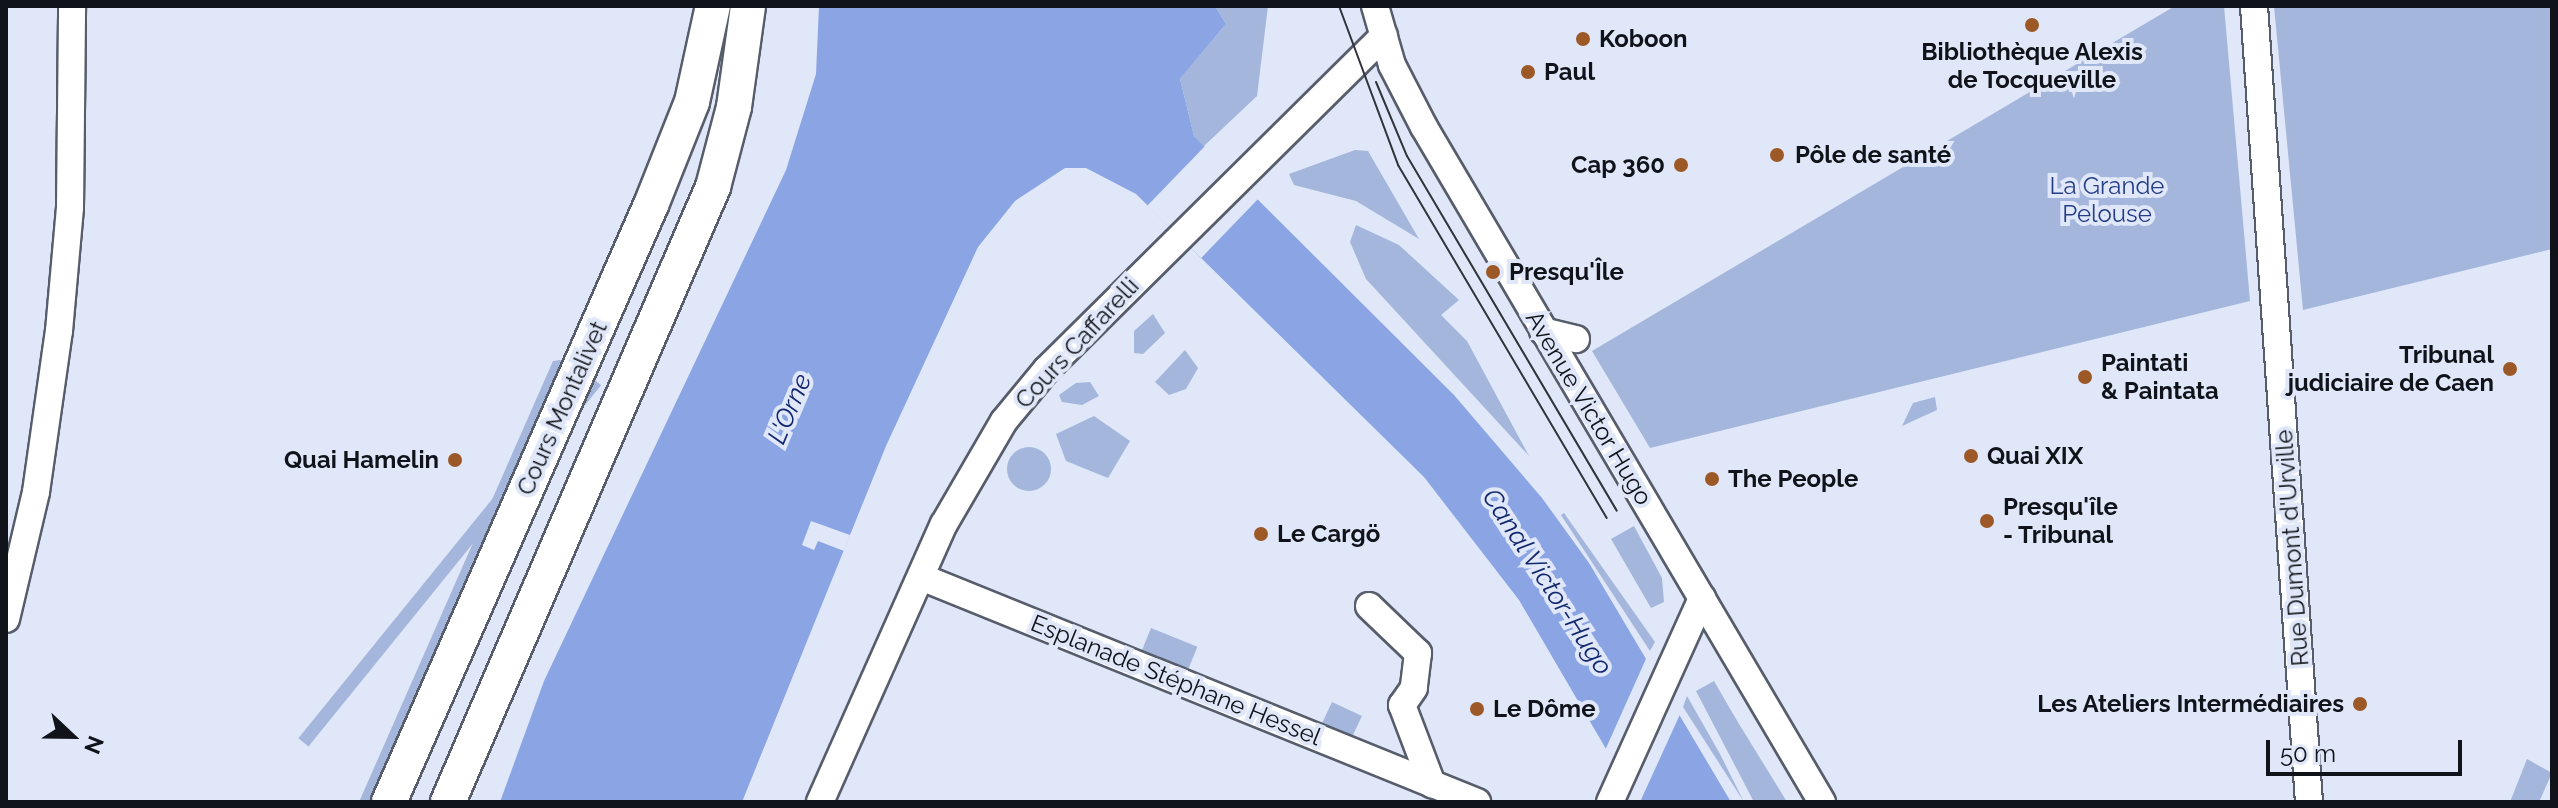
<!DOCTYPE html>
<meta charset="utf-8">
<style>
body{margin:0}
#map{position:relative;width:2558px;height:808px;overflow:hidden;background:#dfe7f8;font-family:Raleway,sans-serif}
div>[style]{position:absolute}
.green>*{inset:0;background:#a5b6dc;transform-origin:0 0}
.round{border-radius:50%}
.water>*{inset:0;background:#8ba5e4}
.pier>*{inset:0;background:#dfe7f8;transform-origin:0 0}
.roads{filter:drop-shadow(2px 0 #575d6b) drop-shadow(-2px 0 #575d6b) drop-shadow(0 2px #575d6b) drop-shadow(0 -2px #575d6b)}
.minor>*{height:26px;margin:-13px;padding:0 13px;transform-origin:13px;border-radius:13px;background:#fff}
.major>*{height:34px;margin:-17px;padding:0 17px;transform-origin:17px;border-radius:17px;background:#fff}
.tram>*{height:2px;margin:-1px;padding:0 1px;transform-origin:1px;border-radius:1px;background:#30343b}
.dots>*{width:22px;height:22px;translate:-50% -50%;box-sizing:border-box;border:4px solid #dfe7f8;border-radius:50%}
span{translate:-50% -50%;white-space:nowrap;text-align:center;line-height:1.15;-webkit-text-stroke:8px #dfe7f8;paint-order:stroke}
.poi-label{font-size:24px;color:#101319;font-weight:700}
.left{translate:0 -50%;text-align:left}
.right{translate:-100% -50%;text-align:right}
.park-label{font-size:24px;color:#243d86}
.street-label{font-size:24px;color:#101319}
.water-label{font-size:26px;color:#12276e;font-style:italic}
.frame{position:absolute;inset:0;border:8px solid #101319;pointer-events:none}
.north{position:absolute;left:32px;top:696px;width:80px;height:80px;-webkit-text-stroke:6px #dfe7f8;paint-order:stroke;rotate:112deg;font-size:22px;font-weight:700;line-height:32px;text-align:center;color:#101319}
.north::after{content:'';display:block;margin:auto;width:28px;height:36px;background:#101319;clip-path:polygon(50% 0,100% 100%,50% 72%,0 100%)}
.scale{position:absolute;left:2266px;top:740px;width:196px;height:36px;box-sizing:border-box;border:4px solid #101319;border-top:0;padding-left:10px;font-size:24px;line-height:28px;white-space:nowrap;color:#101319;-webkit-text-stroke:6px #dfe7f8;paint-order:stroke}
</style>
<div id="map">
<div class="green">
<i style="clip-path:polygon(1215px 6px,1268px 6px,1257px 96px,1204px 146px,1194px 136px,1180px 79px,1226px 24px)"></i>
<i style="clip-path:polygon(2175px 6px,2224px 6px,2250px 301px,1650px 448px,1592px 351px)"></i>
<i style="clip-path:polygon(2274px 6px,2552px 6px,2552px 249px,2303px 310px)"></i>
<i style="clip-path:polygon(1355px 150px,1368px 151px,1419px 239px,1356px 201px,1294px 185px,1289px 174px)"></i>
<i style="clip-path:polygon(1356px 225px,1399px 245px,1459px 300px,1441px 315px,1467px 341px,1529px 456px,1366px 279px,1350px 242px)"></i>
<i style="clip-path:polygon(1153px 314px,1165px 333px,1143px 354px,1134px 353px,1134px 331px)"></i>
<i style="clip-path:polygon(1185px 350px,1198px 368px,1186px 389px,1169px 395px,1155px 382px)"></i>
<i style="clip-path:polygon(560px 360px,564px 366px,373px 802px,359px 802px,553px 361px)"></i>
<i style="left:591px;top:377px;width:13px;height:465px;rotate:39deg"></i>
<i style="clip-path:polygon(1090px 382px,1099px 396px,1082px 405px,1062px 402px,1059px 395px,1076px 383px)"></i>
<i style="clip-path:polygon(1935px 397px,1937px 410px,1902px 426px,1913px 403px)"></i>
<i style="clip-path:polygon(1094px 416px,1130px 441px,1108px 478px,1066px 461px,1056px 434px)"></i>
<i class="round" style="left:1007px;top:447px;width:44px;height:44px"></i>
<i style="clip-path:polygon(1564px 513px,1655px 642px,1650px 651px,1561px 515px)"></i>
<i style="clip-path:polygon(1634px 526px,1662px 578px,1664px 602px,1651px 608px,1611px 539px)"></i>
<i style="left:1151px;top:628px;width:50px;height:27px;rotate:22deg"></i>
<i style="clip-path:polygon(1714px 681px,1736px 719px,1787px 802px,1754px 802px,1696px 691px)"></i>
<i style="clip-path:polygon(1687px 696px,1720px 754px,1744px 802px,1683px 707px)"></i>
<i style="left:1332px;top:702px;width:33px;height:29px;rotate:25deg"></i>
<i style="clip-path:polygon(2527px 759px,2552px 773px,2539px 802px,2510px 802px)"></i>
</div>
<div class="water">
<i style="clip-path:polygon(819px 6px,1215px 6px,1226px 24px,1180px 79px,1194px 136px,1454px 395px,1542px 498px,1589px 563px,1731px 802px,1637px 802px,1519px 600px,1424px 477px,1136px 194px,1086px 168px,1065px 168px,1015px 201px,978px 247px,886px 446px,742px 802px,500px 802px,544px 681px,786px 170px,816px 74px)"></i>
</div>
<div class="pier">
<i style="left:1207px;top:144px;width:75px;height:86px;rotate:44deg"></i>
<i style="clip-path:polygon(811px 521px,850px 535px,844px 551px,818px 541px,814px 550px,802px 545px)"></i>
<i style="clip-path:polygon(1649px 652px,1682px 710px,1640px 802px,1632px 802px,1603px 755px)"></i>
</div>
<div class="roads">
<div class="minor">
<i style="left:1375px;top:6px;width:61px;rotate:73.9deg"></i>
<i style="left:1392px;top:65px;width:70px;rotate:62.7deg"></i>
<i style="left:1424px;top:127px;width:784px;rotate:59.48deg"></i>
<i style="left:2254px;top:6px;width:798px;rotate:86.05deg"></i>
<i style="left:1543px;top:331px;width:34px;rotate:14deg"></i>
<i style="left:921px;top:577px;width:600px;rotate:22.03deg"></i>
<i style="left:1369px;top:606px;width:68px;rotate:43.8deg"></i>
<i style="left:1418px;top:653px;width:35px;rotate:97deg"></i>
<i style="left:1414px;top:688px;width:21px;rotate:125deg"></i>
<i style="left:1402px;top:705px;width:85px;rotate:69.2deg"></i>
<i style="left:6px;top:619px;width:130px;rotate:-76.7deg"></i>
<i style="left:36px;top:492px;width:163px;rotate:-81.9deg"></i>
<i style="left:59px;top:331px;width:124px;rotate:-84.9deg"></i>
<i style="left:70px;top:207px;width:201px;rotate:-89.4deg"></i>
<i style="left:820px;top:802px;width:304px;rotate:-66deg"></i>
<i style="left:944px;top:524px;width:119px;rotate:-59.8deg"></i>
<i style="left:1004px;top:421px;width:67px;rotate:-50.4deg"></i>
<i style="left:1047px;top:369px;width:474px;rotate:-44.7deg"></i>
<i style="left:1610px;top:802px;width:224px;rotate:-65.7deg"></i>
</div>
<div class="major">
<i style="left:389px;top:802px;width:652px;rotate:-66.31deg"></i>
<i style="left:651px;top:205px;width:111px;rotate:-68.3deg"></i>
<i style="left:692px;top:102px;width:98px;rotate:-77.7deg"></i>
<i style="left:448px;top:802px;width:670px;rotate:-66.69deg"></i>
<i style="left:713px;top:187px;width:83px;rotate:-75.3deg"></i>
<i style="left:734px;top:107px;width:102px;rotate:-82.1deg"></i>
</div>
</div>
<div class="tram">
<i style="left:1339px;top:6px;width:170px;rotate:69.6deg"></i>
<i style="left:1398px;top:165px;width:410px;rotate:59.4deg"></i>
<i style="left:1376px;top:82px;width:80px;rotate:67.3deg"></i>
<i style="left:1407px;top:156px;width:412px;rotate:59.4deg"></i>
</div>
<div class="dots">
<i style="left:2032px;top:25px;background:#9c5927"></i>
<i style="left:1583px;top:39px;background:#9c5927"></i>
<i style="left:1528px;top:72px;background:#9c5927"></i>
<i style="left:1777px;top:155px;background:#9c5927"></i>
<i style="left:1681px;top:165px;background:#9c5927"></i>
<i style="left:1493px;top:272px;background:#9c5927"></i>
<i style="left:2510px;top:369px;background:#9c5927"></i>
<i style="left:2085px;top:377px;background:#9c5927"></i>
<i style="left:1971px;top:456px;background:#9c5927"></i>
<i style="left:455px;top:460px;background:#9c5927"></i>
<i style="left:1712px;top:479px;background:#9c5927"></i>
<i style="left:1987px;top:521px;background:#9c5927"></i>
<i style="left:1261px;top:534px;background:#9c5927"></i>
<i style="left:2360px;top:704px;background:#9c5927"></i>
<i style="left:1477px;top:709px;background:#9c5927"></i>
</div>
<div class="poi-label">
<span class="left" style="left:1599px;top:39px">Koboon</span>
<span style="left:2032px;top:66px">Bibliothèque Alexis<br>de Tocqueville</span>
<span class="left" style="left:1544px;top:72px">Paul</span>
<span class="left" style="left:1795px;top:155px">Pôle de santé</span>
<span class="right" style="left:1665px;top:165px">Cap 360</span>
<span class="left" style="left:1509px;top:272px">Presqu'Île</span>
<span class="right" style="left:2494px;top:369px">Tribunal<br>judiciaire de Caen</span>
<span class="left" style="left:2101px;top:377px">Paintati<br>&amp; Paintata</span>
<span class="left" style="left:1987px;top:456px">Quai XIX</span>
<span class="right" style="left:439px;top:460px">Quai Hamelin</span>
<span class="left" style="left:1728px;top:479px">The People</span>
<span class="left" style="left:2003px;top:521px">Presqu'île<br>- Tribunal</span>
<span class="left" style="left:1277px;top:534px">Le Cargö</span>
<span class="right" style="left:2344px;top:704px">Les Ateliers Intermédiaires</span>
<span class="left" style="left:1493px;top:709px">Le Dôme</span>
</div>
<div class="park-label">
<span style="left:2107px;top:200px">La Grande<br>Pelouse</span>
</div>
<div class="street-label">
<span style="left:1077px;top:343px;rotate:-47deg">Cours Caffarelli</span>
<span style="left:562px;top:408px;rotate:-66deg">Cours Montalivet</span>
<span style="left:1589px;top:408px;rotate:59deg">Avenue Victor Hugo</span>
<span style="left:2292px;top:548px;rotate:-94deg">Rue Dumont d'Urville</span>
<span style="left:1176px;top:680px;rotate:22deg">Esplanade Stéphane Hessel</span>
</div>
<div class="water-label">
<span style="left:790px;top:409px;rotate:-67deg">L'Orne</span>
<span style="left:1547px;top:582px;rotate:57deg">Canal Victor-Hugo</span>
</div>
<div class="frame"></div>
<div class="north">N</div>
<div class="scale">50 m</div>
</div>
